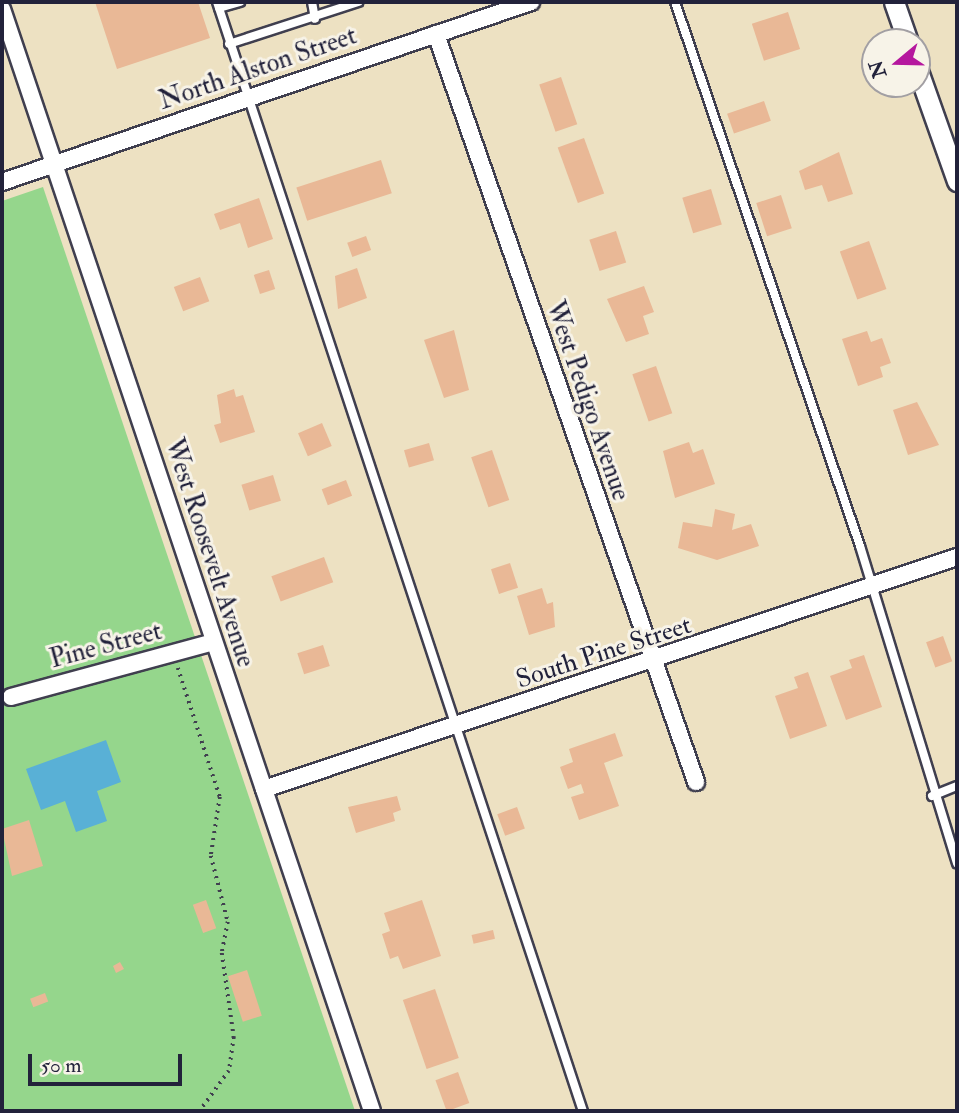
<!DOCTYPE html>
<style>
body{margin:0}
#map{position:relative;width:959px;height:1113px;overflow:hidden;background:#ede1c2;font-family:"IM FELL Double Pica",serif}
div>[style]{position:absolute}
.green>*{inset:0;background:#95d68c}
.water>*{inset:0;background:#59b0d6}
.building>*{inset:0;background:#e9b896;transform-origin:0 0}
.path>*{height:3.5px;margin-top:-1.75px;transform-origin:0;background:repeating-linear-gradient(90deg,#403f4f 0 2px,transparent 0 7px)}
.roads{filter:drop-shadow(2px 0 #403f4f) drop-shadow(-2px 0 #403f4f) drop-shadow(0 2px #403f4f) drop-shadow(0 -2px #403f4f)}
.service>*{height:8px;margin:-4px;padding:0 4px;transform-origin:4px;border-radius:4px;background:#fff}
.minor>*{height:16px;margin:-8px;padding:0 8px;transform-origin:8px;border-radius:8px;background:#fff}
.tertiary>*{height:19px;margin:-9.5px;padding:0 9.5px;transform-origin:9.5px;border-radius:9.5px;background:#fff}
span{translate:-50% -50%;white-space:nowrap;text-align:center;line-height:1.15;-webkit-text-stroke:6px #f7f3e8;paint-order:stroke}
.street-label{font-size:26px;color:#22223b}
.frame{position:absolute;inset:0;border:4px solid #22223b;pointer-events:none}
.north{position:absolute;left:861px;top:28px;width:70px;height:70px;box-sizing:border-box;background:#f7f3e8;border:2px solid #a29fa3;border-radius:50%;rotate:251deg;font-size:19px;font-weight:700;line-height:28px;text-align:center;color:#22223b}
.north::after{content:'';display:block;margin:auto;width:24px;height:32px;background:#b5179e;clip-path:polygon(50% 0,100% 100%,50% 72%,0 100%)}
.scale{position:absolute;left:28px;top:1054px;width:154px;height:32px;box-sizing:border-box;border:4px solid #22223b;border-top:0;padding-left:9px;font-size:21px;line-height:24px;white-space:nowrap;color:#22223b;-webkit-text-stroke:5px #f7f3e8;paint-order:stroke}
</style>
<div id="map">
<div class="green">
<i style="clip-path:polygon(43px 187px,355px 1111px,2px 1111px,2px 201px)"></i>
</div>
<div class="water">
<i style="clip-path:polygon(106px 740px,121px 782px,97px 791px,107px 821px,76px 832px,65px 801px,41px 810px,26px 769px)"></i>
</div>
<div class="building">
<i style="clip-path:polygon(95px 2px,198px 2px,210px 38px,117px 69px)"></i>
<i style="left:788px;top:12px;width:39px;height:38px;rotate:72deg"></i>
<i style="left:561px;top:77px;width:50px;height:23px;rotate:71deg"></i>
<i style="left:764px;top:101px;width:21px;height:39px;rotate:71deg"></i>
<i style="left:584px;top:138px;width:59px;height:28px;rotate:70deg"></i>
<i style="clip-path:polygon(839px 152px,853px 194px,828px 202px,822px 185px,805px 190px,799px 171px)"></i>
<i style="left:381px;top:160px;width:35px;height:89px;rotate:72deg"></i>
<i style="left:711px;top:189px;width:37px;height:30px;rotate:73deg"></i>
<i style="left:781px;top:195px;width:35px;height:26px;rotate:72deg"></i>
<i style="clip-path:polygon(259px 198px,273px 239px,248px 248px,240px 223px,220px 230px,214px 214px)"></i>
<i style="left:616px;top:231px;width:33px;height:28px;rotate:72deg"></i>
<i style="left:366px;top:236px;width:15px;height:20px;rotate:70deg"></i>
<i style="left:869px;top:241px;width:51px;height:31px;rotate:70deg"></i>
<i style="clip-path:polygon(357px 268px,367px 298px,338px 309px,335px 276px)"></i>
<i style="left:269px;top:270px;width:20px;height:16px;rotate:72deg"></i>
<i style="left:200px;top:277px;width:26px;height:28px;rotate:69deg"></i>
<i style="clip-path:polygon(644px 286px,654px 312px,643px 316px,649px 334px,626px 342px,607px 299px)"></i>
<i style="clip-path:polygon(454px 330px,469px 390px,444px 398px,424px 340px)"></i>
<i style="clip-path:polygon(867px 331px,871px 342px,882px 338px,891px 363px,880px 367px,883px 377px,858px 386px,842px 339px)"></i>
<i style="left:656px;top:366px;width:50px;height:25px;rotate:71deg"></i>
<i style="clip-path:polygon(234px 389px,236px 397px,243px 395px,255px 432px,220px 443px,214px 425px,221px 423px,217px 395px)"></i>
<i style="clip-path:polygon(917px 402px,939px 445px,908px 455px,893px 410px)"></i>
<i style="left:322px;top:423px;width:25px;height:26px;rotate:67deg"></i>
<i style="clip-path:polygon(689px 442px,693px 453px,703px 449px,715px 484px,675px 498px,663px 451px)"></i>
<i style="left:429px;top:443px;width:18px;height:26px;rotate:74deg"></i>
<i style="left:492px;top:450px;width:53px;height:22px;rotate:71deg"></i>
<i style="left:273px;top:475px;width:27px;height:33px;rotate:73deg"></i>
<i style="left:346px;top:480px;width:17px;height:26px;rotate:69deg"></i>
<i style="clip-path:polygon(715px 509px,735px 514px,732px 530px,751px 524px,759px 546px,717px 560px,678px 548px,683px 522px,712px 527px)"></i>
<i style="left:324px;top:557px;width:27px;height:56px;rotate:70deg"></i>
<i style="left:510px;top:563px;width:26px;height:20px;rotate:72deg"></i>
<i style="clip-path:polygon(542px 588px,547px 604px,553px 602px,555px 627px,529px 635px,517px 596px)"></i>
<i style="left:943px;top:636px;width:27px;height:18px;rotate:70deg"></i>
<i style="left:323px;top:645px;width:22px;height:27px;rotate:72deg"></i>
<i style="clip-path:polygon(864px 655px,882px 707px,846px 720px,830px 676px,852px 668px,849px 660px)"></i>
<i style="clip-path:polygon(808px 672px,827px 726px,790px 739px,775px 696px,798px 688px,794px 677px)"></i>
<i style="clip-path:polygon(615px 733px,623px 756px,604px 763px,619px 806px,579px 820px,571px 797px,584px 793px,581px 784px,568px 789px,560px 767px,573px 762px,569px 749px)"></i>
<i style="clip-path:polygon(397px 796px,401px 810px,393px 813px,395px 821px,356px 833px,348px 807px)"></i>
<i style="left:517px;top:807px;width:23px;height:21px;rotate:70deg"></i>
<i style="clip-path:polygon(29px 820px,43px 866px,12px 876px,2px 829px)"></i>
<i style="left:206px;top:900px;width:30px;height:14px;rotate:70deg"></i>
<i style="clip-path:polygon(422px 900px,441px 956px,403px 969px,398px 956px,390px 959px,382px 934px,390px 931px,384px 913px)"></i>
<i style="left:493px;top:930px;width:9px;height:22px;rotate:77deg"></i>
<i style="clip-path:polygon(120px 962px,124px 969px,116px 973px,113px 966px)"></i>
<i style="left:247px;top:970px;width:48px;height:20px;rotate:72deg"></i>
<i style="left:435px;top:989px;width:73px;height:34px;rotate:71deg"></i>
<i style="left:45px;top:993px;width:9px;height:16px;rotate:69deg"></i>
<i style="left:458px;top:1072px;width:33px;height:24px;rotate:70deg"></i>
</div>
<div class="path">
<i style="left:178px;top:668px;width:136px;rotate:72deg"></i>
<i style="left:220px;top:797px;width:60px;rotate:98.7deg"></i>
<i style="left:211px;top:856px;width:68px;rotate:75.6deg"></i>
<i style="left:228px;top:922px;width:32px;rotate:101deg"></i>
<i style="left:222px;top:953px;width:85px;rotate:81.9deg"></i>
<i style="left:234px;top:1037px;width:34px;rotate:98deg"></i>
<i style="left:229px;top:1071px;width:49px;rotate:125.9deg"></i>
</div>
<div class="roads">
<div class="service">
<i style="left:217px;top:2px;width:1168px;rotate:71.74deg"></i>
<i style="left:312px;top:2px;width:17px;rotate:80deg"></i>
<i style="left:675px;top:2px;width:575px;rotate:71.22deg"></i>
<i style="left:860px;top:546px;width:332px;rotate:73deg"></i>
<i style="left:219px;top:8px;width:22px;rotate:-16deg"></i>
<i style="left:229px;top:44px;width:136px;rotate:-18deg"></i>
<i style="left:932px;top:796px;width:27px;rotate:-22deg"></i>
</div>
<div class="minor">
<i style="left:2px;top:9px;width:1162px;rotate:71.44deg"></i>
<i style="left:436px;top:34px;width:792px;rotate:70.83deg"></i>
<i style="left:2px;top:182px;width:559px;rotate:-18.79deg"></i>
<i style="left:11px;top:697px;width:210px;rotate:-15.2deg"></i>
<i style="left:264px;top:789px;width:731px;rotate:-18.51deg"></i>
</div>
<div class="tertiary">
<i style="left:894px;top:2px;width:42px;rotate:70.7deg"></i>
<i style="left:917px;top:68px;width:120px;rotate:70.5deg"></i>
</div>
</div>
<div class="street-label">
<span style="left:258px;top:69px;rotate:-19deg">North Alston Street</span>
<span style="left:587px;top:401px;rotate:71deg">West Pedigo Avenue</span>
<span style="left:209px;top:553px;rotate:72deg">West Roosevelt Avenue</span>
<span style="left:106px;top:646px;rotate:-15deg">Pine Street</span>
<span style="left:604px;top:653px;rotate:-18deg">South Pine Street</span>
</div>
<div class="frame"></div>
<div class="north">N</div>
<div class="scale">50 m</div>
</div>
